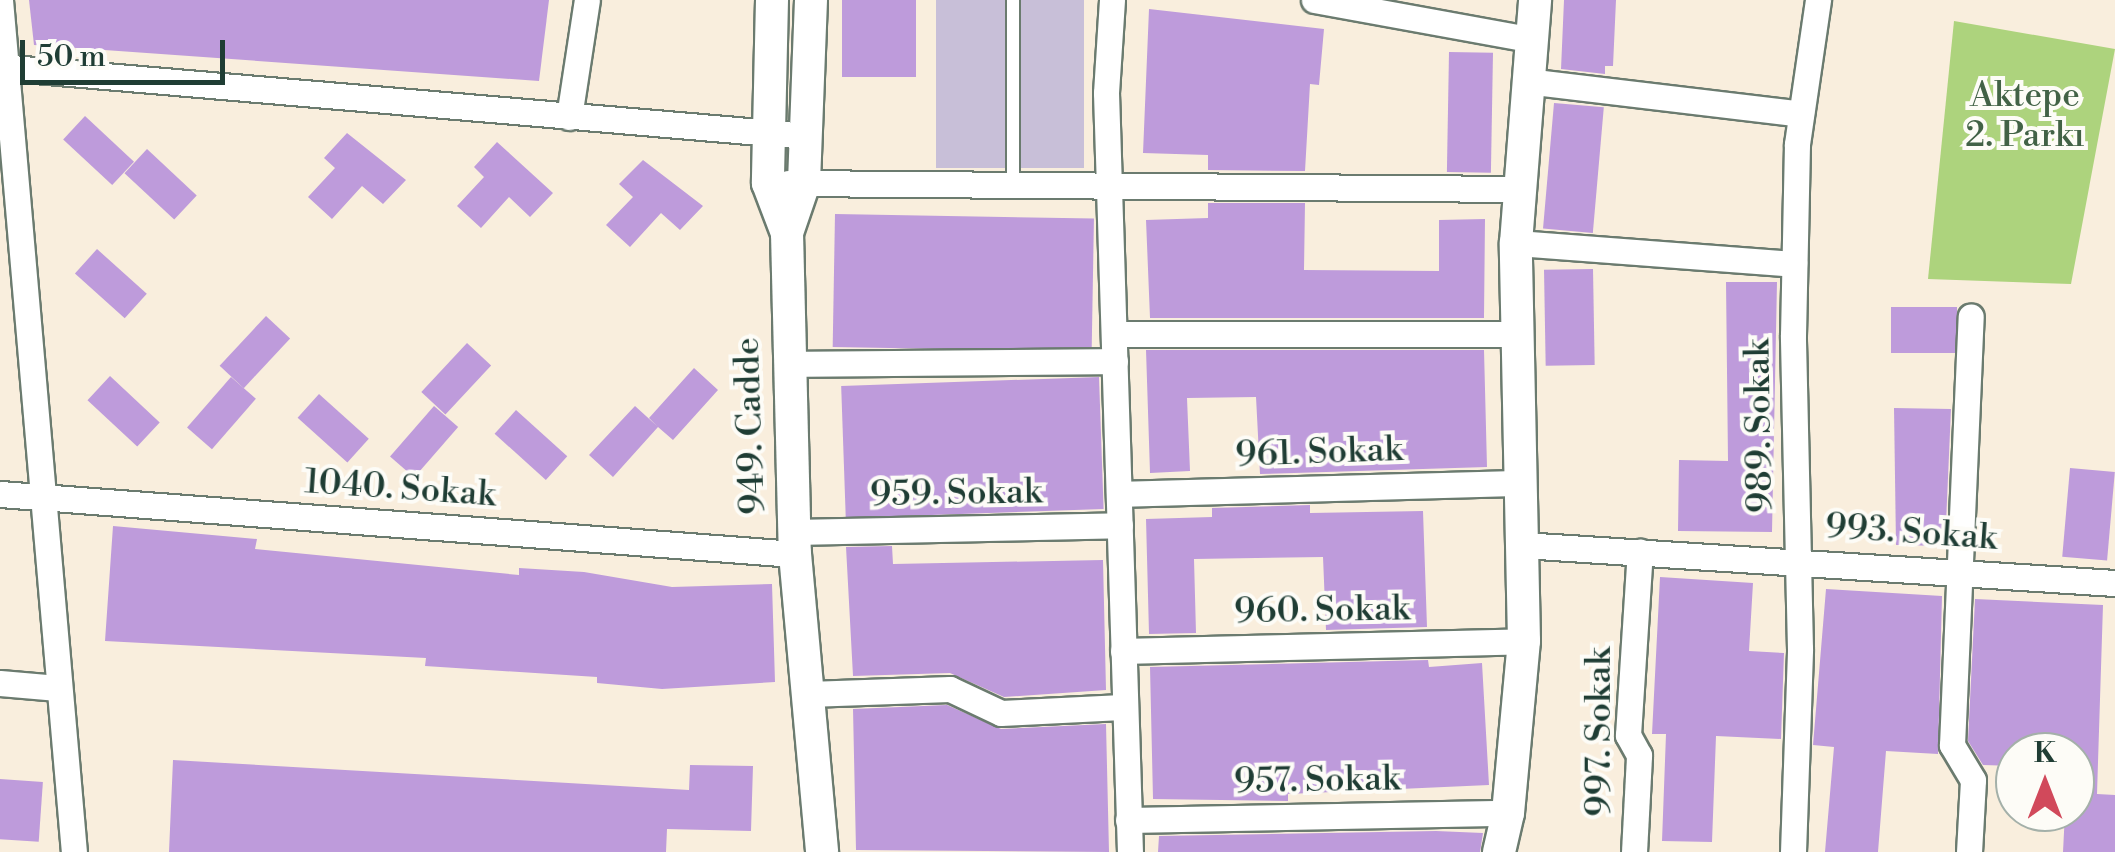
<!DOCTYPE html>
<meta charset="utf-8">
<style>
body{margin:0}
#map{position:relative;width:2115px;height:852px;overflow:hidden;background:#f9eedd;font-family:"Libre Bodoni",serif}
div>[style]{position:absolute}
.industrial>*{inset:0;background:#c8bfd8;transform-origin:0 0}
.green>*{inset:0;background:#add37d}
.building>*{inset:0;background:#be9bdb;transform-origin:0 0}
.roads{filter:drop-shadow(2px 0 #6b7b6f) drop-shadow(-2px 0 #6b7b6f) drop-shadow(0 2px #6b7b6f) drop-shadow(0 -2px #6b7b6f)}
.service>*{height:12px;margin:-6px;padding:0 6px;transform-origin:6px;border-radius:6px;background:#fff}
.minor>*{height:25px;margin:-12.5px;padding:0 12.5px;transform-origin:12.5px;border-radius:12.5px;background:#fff}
.tertiary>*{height:32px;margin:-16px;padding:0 16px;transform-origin:16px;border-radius:16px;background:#fff}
span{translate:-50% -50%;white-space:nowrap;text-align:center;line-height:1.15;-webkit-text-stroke:8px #fdfcf7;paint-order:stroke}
.park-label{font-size:35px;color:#426246}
.street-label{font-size:35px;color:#1f3d34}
.north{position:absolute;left:1995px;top:732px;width:100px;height:100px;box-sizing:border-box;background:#fdfcf7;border:2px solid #a4b0a9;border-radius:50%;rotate:0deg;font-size:28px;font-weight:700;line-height:40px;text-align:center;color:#1f3d34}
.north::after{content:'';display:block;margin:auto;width:35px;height:45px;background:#d1495b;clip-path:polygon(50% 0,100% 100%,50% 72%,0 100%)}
.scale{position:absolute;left:20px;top:40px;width:205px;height:45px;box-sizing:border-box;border:5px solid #1f3d34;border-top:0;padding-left:12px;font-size:30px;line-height:35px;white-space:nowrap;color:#1f3d34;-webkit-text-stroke:8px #fdfcf7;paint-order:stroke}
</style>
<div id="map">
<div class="industrial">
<i style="left:936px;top:0;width:148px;height:168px"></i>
</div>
<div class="green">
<i style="clip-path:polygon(1954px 21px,2115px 49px,2071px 284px,1928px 279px)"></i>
</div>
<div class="building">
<i style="clip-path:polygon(29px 0,549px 0,539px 81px,34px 45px)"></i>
<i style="left:842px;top:0;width:74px;height:77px"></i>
<i style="clip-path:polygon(1564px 0,1616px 0,1613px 66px,1605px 66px,1605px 74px,1561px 69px)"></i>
<i style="clip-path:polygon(1149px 9px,1324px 29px,1319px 85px,1310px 84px,1305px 171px,1208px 170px,1208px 155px,1143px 153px)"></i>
<i style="left:1449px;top:52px;width:44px;height:120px;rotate:1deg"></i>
<i style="left:1554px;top:103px;width:50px;height:126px;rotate:5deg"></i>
<i style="left:85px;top:116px;width:67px;height:32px;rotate:43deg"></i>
<i style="clip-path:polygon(347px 133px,406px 180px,383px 204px,362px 186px,332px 219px,308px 197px,335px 168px,324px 158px)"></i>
<i style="clip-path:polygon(497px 142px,553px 193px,530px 217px,509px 197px,481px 228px,457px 206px,484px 177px,474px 167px)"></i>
<i style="left:147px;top:149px;width:68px;height:33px;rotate:43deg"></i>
<i style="clip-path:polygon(643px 160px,703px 206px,680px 230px,661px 213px,630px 247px,606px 225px,633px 197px,619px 184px)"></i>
<i style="clip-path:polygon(1208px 203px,1305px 203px,1304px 270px,1439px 271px,1439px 220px,1485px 219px,1484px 318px,1150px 318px,1146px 220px,1208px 218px)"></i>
<i style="left:835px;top:214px;width:259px;height:133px;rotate:1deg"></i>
<i style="left:97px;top:249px;width:67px;height:33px;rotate:42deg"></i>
<i style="left:1593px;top:269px;width:96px;height:49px;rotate:89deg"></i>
<i style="clip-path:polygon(1726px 282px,1777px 282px,1772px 532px,1678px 531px,1679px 460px,1728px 461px)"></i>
<i style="left:1891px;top:307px;width:66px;height:46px"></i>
<i style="left:266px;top:316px;width:33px;height:68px;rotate:43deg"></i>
<i style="left:467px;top:343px;width:33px;height:67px;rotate:43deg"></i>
<i style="clip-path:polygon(1146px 350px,1484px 350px,1487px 467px,1260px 474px,1256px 397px,1187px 398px,1190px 471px,1150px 473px)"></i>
<i style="clip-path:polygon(694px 368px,718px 390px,673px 440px,658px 427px,613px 477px,589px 455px,635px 406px,657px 426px,649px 418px)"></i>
<i style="left:110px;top:376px;width:68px;height:33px;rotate:43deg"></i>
<i style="left:231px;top:377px;width:33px;height:67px;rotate:41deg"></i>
<i style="left:1099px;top:377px;width:132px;height:258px;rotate:88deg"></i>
<i style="left:319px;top:394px;width:67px;height:32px;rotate:42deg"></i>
<i style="left:434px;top:406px;width:32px;height:67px;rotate:41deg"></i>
<i style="clip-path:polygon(1894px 408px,1951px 409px,1945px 546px,1896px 545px)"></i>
<i style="left:516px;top:410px;width:69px;height:32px;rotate:42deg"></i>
<i style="left:2070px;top:468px;width:45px;height:89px;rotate:5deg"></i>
<i style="clip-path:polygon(1310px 505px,1310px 513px,1423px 511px,1427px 627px,1326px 630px,1323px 557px,1194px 559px,1196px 633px,1149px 634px,1146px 519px,1212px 517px,1212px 508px)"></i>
<i style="clip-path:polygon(113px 526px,257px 539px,255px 549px,519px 575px,519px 568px,584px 572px,672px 587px,772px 584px,775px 682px,662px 689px,597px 683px,597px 677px,425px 666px,426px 658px,105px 641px)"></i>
<i style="clip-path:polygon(892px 546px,893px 564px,1103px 560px,1106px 690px,1004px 697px,950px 673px,853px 676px,846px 547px)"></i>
<i style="clip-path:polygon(1660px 577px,1753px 583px,1749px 651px,1784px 653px,1781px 739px,1716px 736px,1712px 842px,1662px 841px,1666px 734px,1652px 734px)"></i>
<i style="clip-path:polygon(1826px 589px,1942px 596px,1938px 754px,1886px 751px,1878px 852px,1825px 852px,1834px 747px,1813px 745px)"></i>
<i style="clip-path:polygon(1975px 599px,2103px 605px,2097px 794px,2115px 795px,2115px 852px,2063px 852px,2065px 812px,2075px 812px,2075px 752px,2015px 752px,2015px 766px,1983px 765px,1968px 741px)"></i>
<i style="clip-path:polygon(1428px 660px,1429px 667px,1482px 663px,1489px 785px,1288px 794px,1288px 801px,1153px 799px,1150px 667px)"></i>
<i style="clip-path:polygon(947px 705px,1001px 729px,1106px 724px,1109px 852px,856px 850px,853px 709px)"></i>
<i style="clip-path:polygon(173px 760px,689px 790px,690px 765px,753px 766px,751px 831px,667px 829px,666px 852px,169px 852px)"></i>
<i style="left:0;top:779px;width:43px;height:60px;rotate:4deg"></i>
<i style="clip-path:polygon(1436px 831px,1483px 833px,1480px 852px,1158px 852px,1159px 836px)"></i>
</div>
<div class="roads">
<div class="service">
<i style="left:1013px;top:190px;width:190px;rotate:-90deg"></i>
</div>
<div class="minor">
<i style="left:0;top:0;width:855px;rotate:85.04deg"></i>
<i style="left:1112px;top:0;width:93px;rotate:93.7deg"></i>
<i style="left:1106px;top:93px;width:759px;rotate:88.19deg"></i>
<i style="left:1314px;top:0;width:218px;rotate:10.3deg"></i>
<i style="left:0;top:67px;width:809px;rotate:4.89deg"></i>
<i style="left:1526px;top:81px;width:277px;rotate:6.8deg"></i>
<i style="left:569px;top:117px;width:118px;rotate:-81.3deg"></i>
<i style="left:788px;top:183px;width:732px;rotate:0.47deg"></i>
<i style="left:1516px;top:243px;width:279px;rotate:4.3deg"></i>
<i style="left:1114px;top:334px;width:404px"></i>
<i style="left:789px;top:364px;width:326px;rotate:-0.5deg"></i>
<i style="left:0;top:494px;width:797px;rotate:4.32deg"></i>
<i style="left:1119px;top:494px;width:402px;rotate:-1.6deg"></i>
<i style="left:794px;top:532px;width:326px;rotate:-1.2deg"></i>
<i style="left:1522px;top:545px;width:594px;rotate:3.67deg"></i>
<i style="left:1123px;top:651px;width:401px;rotate:-1.4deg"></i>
<i style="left:0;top:683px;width:58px;rotate:4.9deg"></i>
<i style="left:808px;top:694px;width:142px;rotate:-2deg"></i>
<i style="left:950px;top:689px;width:56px;rotate:25.2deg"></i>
<i style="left:1001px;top:713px;width:121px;rotate:-2.8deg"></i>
<i style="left:1128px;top:820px;width:380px;rotate:-1.1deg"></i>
<i style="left:1634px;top:852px;width:97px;rotate:-87deg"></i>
<i style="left:1639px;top:755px;width:23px;rotate:-119deg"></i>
<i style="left:1628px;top:735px;width:184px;rotate:-86.3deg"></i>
<i style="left:1793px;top:852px;width:203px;rotate:-88deg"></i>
<i style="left:1800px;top:649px;width:314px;rotate:-91.3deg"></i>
<i style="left:1793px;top:335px;width:191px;rotate:-88.8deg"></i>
<i style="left:1797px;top:144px;width:146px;rotate:-81.7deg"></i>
<i style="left:1969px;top:852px;width:72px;rotate:-86.8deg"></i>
<i style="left:1973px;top:780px;width:41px;rotate:-121deg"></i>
<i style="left:1952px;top:745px;width:429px;rotate:-87.5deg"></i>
</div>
<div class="tertiary">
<i style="left:772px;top:0;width:183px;rotate:91.3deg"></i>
<i style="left:768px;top:183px;width:53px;rotate:69.2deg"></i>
<i style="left:811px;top:0;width:183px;rotate:92.2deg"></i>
<i style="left:804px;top:183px;width:53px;rotate:108.8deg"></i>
<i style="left:787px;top:233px;width:321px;rotate:88.6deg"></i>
<i style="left:795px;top:554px;width:299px;rotate:84.8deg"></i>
<i style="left:1499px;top:852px;width:40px;rotate:-77deg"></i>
<i style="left:1508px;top:813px;width:173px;rotate:-84.7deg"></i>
<i style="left:1524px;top:641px;width:398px;rotate:-91.2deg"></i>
<i style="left:1516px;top:243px;width:244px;rotate:-85.5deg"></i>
</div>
</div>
<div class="park-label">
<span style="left:2025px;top:116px">Aktepe<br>2. Parkı</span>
</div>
<div class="street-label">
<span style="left:751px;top:426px;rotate:-92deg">949. Cadde</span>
<span style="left:1760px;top:426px;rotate:-91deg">989. Sokak</span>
<span style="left:1319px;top:453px;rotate:-2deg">961. Sokak</span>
<span style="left:400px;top:489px;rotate:4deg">1040. Sokak</span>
<span style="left:956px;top:494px;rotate:-1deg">959. Sokak</span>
<span style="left:1911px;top:533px;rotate:4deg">993. Sokak</span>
<span style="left:1322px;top:611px;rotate:-1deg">960. Sokak</span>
<span style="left:1600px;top:732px;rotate:-90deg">997. Sokak</span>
<span style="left:1317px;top:781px;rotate:-1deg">957. Sokak</span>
</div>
<div class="north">K</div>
<div class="scale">50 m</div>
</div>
